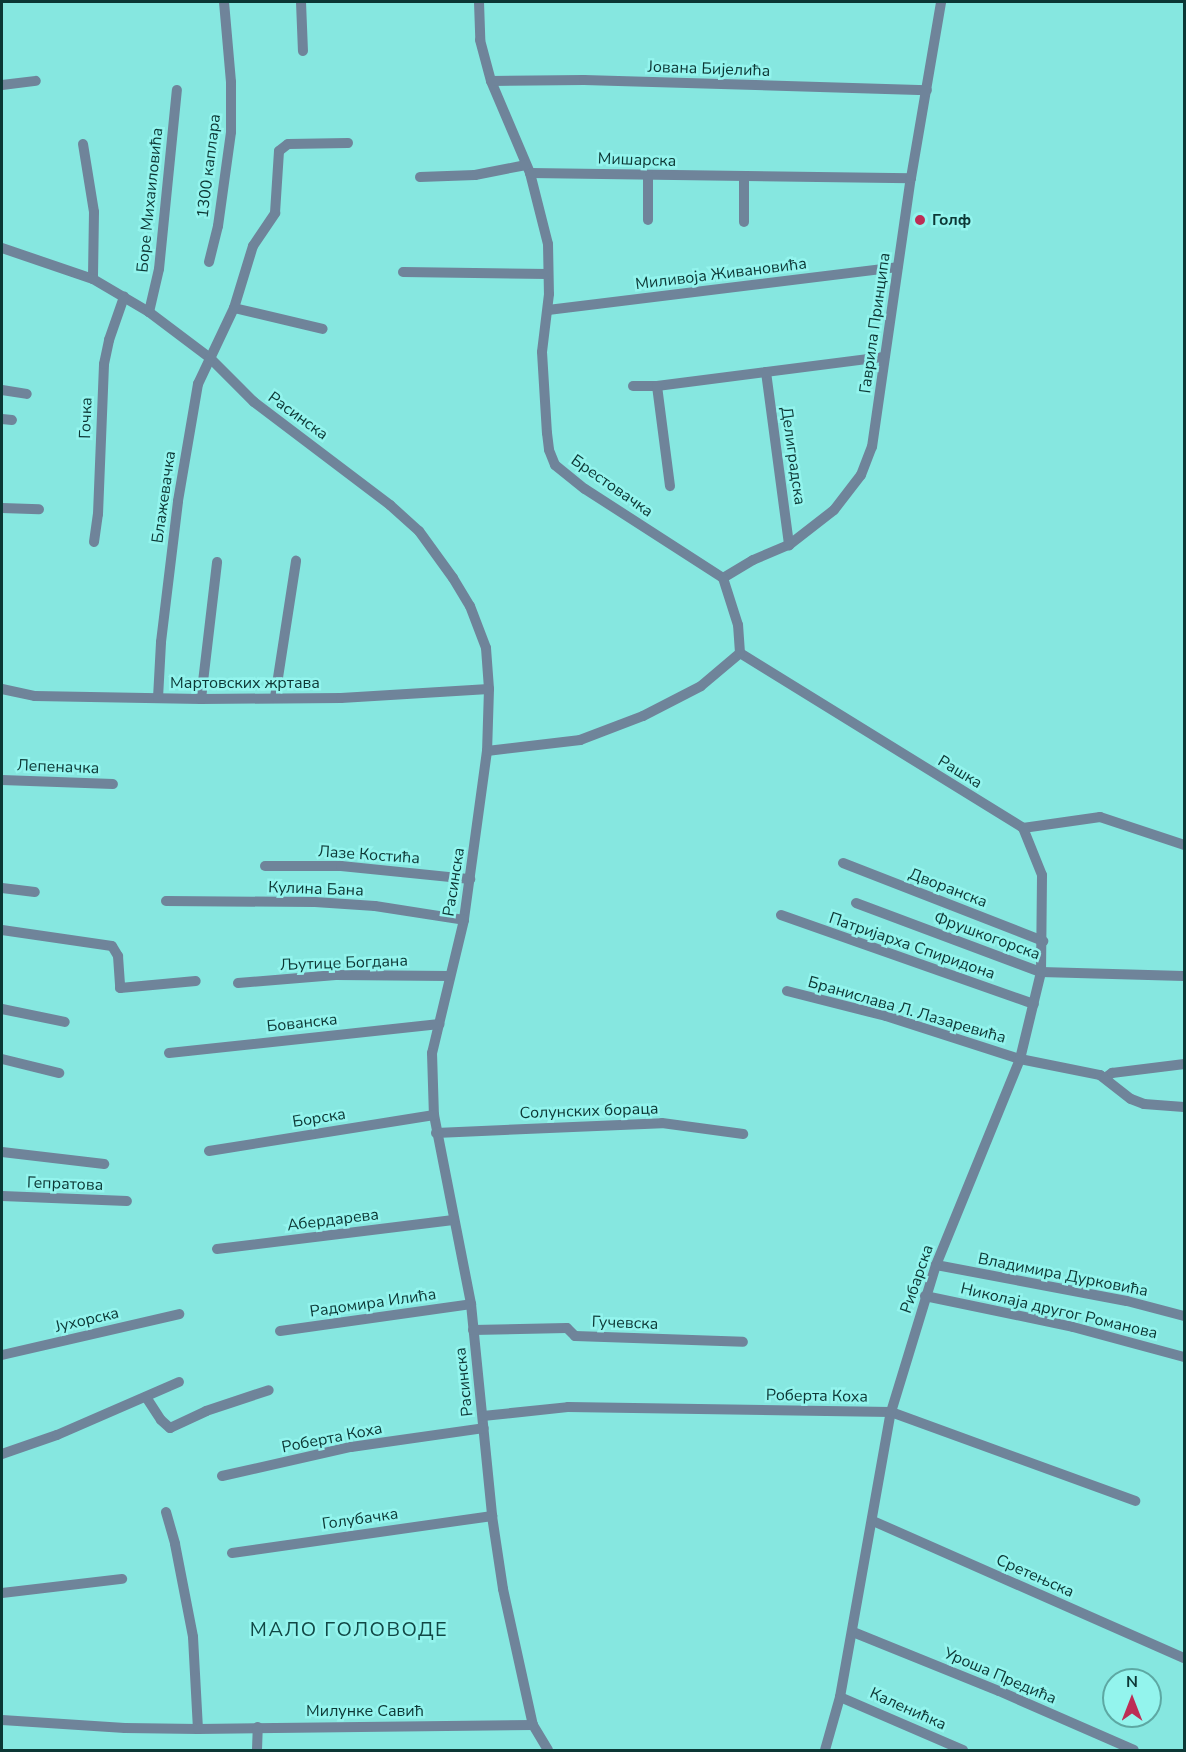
<!DOCTYPE html>
<meta charset="utf-8">
<style>
body{margin:0}
#map{position:relative;width:1186px;height:1752px;overflow:hidden;background:#86e7e0;font-family:"Nunito Sans",sans-serif}
div>[style]{position:absolute}
.minor>*{height:10px;margin:-5px;padding:0 5px;transform-origin:5px;border-radius:5px;background:#6f849a}
.dots>*{width:16px;height:16px;translate:-50% -50%;box-sizing:border-box;border:3px solid #93f4ed;border-radius:50%}
span{translate:-50% -50%;white-space:nowrap;text-align:center;line-height:1.15;-webkit-text-stroke:5px #93f4ed;paint-order:stroke}
.street-label{font-size:16px;color:#0c3735}
.poi-label{font-size:16px;color:#0c3735;font-weight:700}
.left{translate:0 -50%;text-align:left}
.quarter-label{font-size:20px;color:#114745;letter-spacing:1.5px}
.frame{position:absolute;inset:0;border:3px solid #0c3735;pointer-events:none}
.north{position:absolute;left:1102px;top:1668px;width:60px;height:60px;box-sizing:border-box;background:#93f4ed;border:2px solid #5da8a3;border-radius:50%;rotate:0deg;font-size:16px;font-weight:700;line-height:24px;text-align:center;color:#0c3735}
.north::after{content:'';display:block;margin:auto;width:21px;height:27px;background:#bd2d55;clip-path:polygon(50% 0,100% 100%,50% 72%,0 100%)}
</style>
<div id="map">
<div class="minor">
<i style="left:301px;top:2px;width:49px;rotate:87.7deg"></i>
<i style="left:479px;top:2px;width:38px;rotate:88deg"></i>
<i style="left:480px;top:40px;width:42px;rotate:75deg"></i>
<i style="left:491px;top:81px;width:100px;rotate:67deg"></i>
<i style="left:530px;top:173px;width:73px;rotate:75.8deg"></i>
<i style="left:548px;top:244px;width:50px;rotate:88.9deg"></i>
<i style="left:549px;top:294px;width:58px;rotate:96.9deg"></i>
<i style="left:542px;top:352px;width:81px;rotate:86.5deg"></i>
<i style="left:547px;top:433px;width:17px;rotate:83deg"></i>
<i style="left:549px;top:450px;width:16px;rotate:68deg"></i>
<i style="left:555px;top:465px;width:38px;rotate:39deg"></i>
<i style="left:585px;top:489px;width:164px;rotate:32.8deg"></i>
<i style="left:491px;top:81px;width:93px;rotate:-0.6deg"></i>
<i style="left:584px;top:80px;width:343px;rotate:1.7deg"></i>
<i style="left:2px;top:85px;width:34px;rotate:-7deg"></i>
<i style="left:83px;top:144px;width:69px;rotate:80.8deg"></i>
<i style="left:94px;top:212px;width:67px;rotate:90.9deg"></i>
<i style="left:530px;top:173px;width:381px;rotate:0.8deg"></i>
<i style="left:648px;top:175px;width:45px;rotate:90deg"></i>
<i style="left:420px;top:177px;width:55px;rotate:-2.1deg"></i>
<i style="left:475px;top:175px;width:52px;rotate:-11.1deg"></i>
<i style="left:744px;top:178px;width:44px;rotate:90deg"></i>
<i style="left:2px;top:248px;width:96px;rotate:18.8deg"></i>
<i style="left:93px;top:279px;width:65px;rotate:30.5deg"></i>
<i style="left:149px;top:312px;width:76px;rotate:37deg"></i>
<i style="left:210px;top:358px;width:62px;rotate:45deg"></i>
<i style="left:254px;top:402px;width:171px;rotate:37.1deg"></i>
<i style="left:390px;top:505px;width:39px;rotate:42deg"></i>
<i style="left:419px;top:531px;width:58px;rotate:54.1deg"></i>
<i style="left:453px;top:578px;width:33px;rotate:59deg"></i>
<i style="left:470px;top:606px;width:45px;rotate:69.1deg"></i>
<i style="left:486px;top:648px;width:41px;rotate:85.8deg"></i>
<i style="left:489px;top:689px;width:62px;rotate:91.8deg"></i>
<i style="left:487px;top:751px;width:171px;rotate:97.8deg"></i>
<i style="left:464px;top:920px;width:137px;rotate:103.5deg"></i>
<i style="left:432px;top:1053px;width:62px;rotate:88.2deg"></i>
<i style="left:434px;top:1115px;width:193px;rotate:78.9deg"></i>
<i style="left:471px;top:1304px;width:213px;rotate:84.3deg"></i>
<i style="left:492px;top:1516px;width:74px;rotate:81.4deg"></i>
<i style="left:503px;top:1589px;width:139px;rotate:77.6deg"></i>
<i style="left:533px;top:1725px;width:29px;rotate:59deg"></i>
<i style="left:209px;top:262px;width:37px;rotate:-76deg"></i>
<i style="left:218px;top:226px;width:95px;rotate:-82.1deg"></i>
<i style="left:231px;top:132px;width:50px;rotate:-90deg"></i>
<i style="left:231px;top:82px;width:80px;rotate:-95deg"></i>
<i style="left:403px;top:272px;width:145px;rotate:0.8deg"></i>
<i style="left:234px;top:308px;width:91px;rotate:13.3deg"></i>
<i style="left:548px;top:310px;width:352px;rotate:-7deg"></i>
<i style="left:149px;top:312px;width:44px;rotate:-76.9deg"></i>
<i style="left:159px;top:269px;width:180px;rotate:-84.3deg"></i>
<i style="left:766px;top:372px;width:175px;rotate:82.4deg"></i>
<i style="left:633px;top:386px;width:24px"></i>
<i style="left:657px;top:386px;width:229px;rotate:-7.3deg"></i>
<i style="left:657px;top:386px;width:101px;rotate:82.6deg"></i>
<i style="left:2px;top:390px;width:25px;rotate:9deg"></i>
<i style="left:2px;top:419px;width:10px;rotate:6deg"></i>
<i style="left:2px;top:508px;width:37px;rotate:2deg"></i>
<i style="left:94px;top:542px;width:28px;rotate:-82deg"></i>
<i style="left:98px;top:514px;width:150px;rotate:-87.7deg"></i>
<i style="left:104px;top:364px;width:25px;rotate:-78deg"></i>
<i style="left:109px;top:340px;width:46px;rotate:-70.8deg"></i>
<i style="left:723px;top:578px;width:35px;rotate:-31deg"></i>
<i style="left:753px;top:560px;width:39px;rotate:-23deg"></i>
<i style="left:789px;top:545px;width:57px;rotate:-37.9deg"></i>
<i style="left:834px;top:510px;width:44px;rotate:-52.4deg"></i>
<i style="left:861px;top:475px;width:30px;rotate:-69deg"></i>
<i style="left:872px;top:447px;width:272px;rotate:-81.8deg"></i>
<i style="left:911px;top:178px;width:179px;rotate:-80.3deg"></i>
<i style="left:740px;top:653px;width:333px;rotate:31.7deg"></i>
<i style="left:1023px;top:828px;width:78px;rotate:-8.1deg"></i>
<i style="left:1100px;top:817px;width:89px;rotate:18.4deg"></i>
<i style="left:2px;top:689px;width:34px;rotate:12deg"></i>
<i style="left:35px;top:696px;width:166px;rotate:1deg"></i>
<i style="left:201px;top:699px;width:140px;rotate:-0.4deg"></i>
<i style="left:341px;top:698px;width:148px;rotate:-3.5deg"></i>
<i style="left:275px;top:697px;width:138px;rotate:-81.2deg"></i>
<i style="left:158px;top:698px;width:56px;rotate:-86.9deg"></i>
<i style="left:161px;top:642px;width:142px;rotate:-83.1deg"></i>
<i style="left:178px;top:501px;width:119px;rotate:-80.3deg"></i>
<i style="left:198px;top:384px;width:84px;rotate:-64.7deg"></i>
<i style="left:234px;top:308px;width:65px;rotate:-73deg"></i>
<i style="left:253px;top:246px;width:40px;rotate:-56deg"></i>
<i style="left:275px;top:213px;width:62px;rotate:-86.3deg"></i>
<i style="left:279px;top:151px;width:11px;rotate:-38deg"></i>
<i style="left:288px;top:144px;width:60px;rotate:-1deg"></i>
<i style="left:201px;top:699px;width:138px;rotate:-83.3deg"></i>
<i style="left:487px;top:751px;width:94px;rotate:-6.7deg"></i>
<i style="left:580px;top:740px;width:67px;rotate:-20.9deg"></i>
<i style="left:643px;top:716px;width:65px;rotate:-27.3deg"></i>
<i style="left:701px;top:686px;width:51px;rotate:-40.2deg"></i>
<i style="left:740px;top:653px;width:28px;rotate:-94deg"></i>
<i style="left:738px;top:625px;width:49px;rotate:-107.7deg"></i>
<i style="left:2px;top:780px;width:111px;rotate:2.1deg"></i>
<i style="left:843px;top:863px;width:215px;rotate:21.3deg"></i>
<i style="left:265px;top:866px;width:76px"></i>
<i style="left:341px;top:866px;width:130px;rotate:5.8deg"></i>
<i style="left:2px;top:888px;width:33px;rotate:7deg"></i>
<i style="left:166px;top:901px;width:149px;rotate:0.4deg"></i>
<i style="left:315px;top:902px;width:60px;rotate:3.8deg"></i>
<i style="left:375px;top:906px;width:90px;rotate:8.9deg"></i>
<i style="left:856px;top:903px;width:197px;rotate:20.5deg"></i>
<i style="left:1041px;top:972px;width:143px;rotate:1.6deg"></i>
<i style="left:781px;top:915px;width:268px;rotate:19.4deg"></i>
<i style="left:2px;top:930px;width:111px;rotate:8.3deg"></i>
<i style="left:112px;top:946px;width:12px;rotate:59deg"></i>
<i style="left:118px;top:956px;width:32px;rotate:86deg"></i>
<i style="left:120px;top:988px;width:76px;rotate:-5.3deg"></i>
<i style="left:238px;top:983px;width:98px;rotate:-4.7deg"></i>
<i style="left:336px;top:975px;width:114px;rotate:0.5deg"></i>
<i style="left:787px;top:991px;width:102px;rotate:14.2deg"></i>
<i style="left:886px;top:1016px;width:141px;rotate:17.8deg"></i>
<i style="left:1020px;top:1059px;width:82px;rotate:11.3deg"></i>
<i style="left:1100px;top:1075px;width:39px;rotate:38deg"></i>
<i style="left:1131px;top:1099px;width:14px;rotate:21deg"></i>
<i style="left:1144px;top:1104px;width:40px;rotate:4.3deg"></i>
<i style="left:2px;top:1009px;width:64px;rotate:11.7deg"></i>
<i style="left:169px;top:1053px;width:272px;rotate:-6.1deg"></i>
<i style="left:2px;top:1059px;width:59px;rotate:13.8deg"></i>
<i style="left:1105px;top:1078px;width:9px;rotate:-36deg"></i>
<i style="left:1112px;top:1073px;width:73px;rotate:-7.1deg"></i>
<i style="left:436px;top:1133px;width:226px;rotate:-2.5deg"></i>
<i style="left:662px;top:1123px;width:82px;rotate:7.7deg"></i>
<i style="left:209px;top:1151px;width:228px;rotate:-9.1deg"></i>
<i style="left:2px;top:1152px;width:103px;rotate:6.7deg"></i>
<i style="left:2px;top:1196px;width:125px;rotate:2.3deg"></i>
<i style="left:217px;top:1249px;width:238px;rotate:-7deg"></i>
<i style="left:936px;top:1265px;width:194px;rotate:10.7deg"></i>
<i style="left:1127px;top:1301px;width:59px;rotate:14.7deg"></i>
<i style="left:925px;top:1296px;width:151px;rotate:11.8deg"></i>
<i style="left:1073px;top:1327px;width:115px;rotate:15.1deg"></i>
<i style="left:473px;top:1330px;width:94px;rotate:-1.2deg"></i>
<i style="left:567px;top:1328px;width:11px;rotate:45deg"></i>
<i style="left:575px;top:1336px;width:168px;rotate:2deg"></i>
<i style="left:280px;top:1331px;width:193px;rotate:-8deg"></i>
<i style="left:2px;top:1355px;width:182px;rotate:-13deg"></i>
<i style="left:146px;top:1397px;width:27px;rotate:57deg"></i>
<i style="left:161px;top:1420px;width:12px;rotate:42deg"></i>
<i style="left:170px;top:1428px;width:40px;rotate:-25deg"></i>
<i style="left:206px;top:1411px;width:66px;rotate:-18.4deg"></i>
<i style="left:483px;top:1416px;width:85px;rotate:-6deg"></i>
<i style="left:568px;top:1407px;width:323px;rotate:0.9deg"></i>
<i style="left:891px;top:1412px;width:260px;rotate:20deg"></i>
<i style="left:2px;top:1454px;width:58px;rotate:-19.1deg"></i>
<i style="left:57px;top:1435px;width:133px;rotate:-23.5deg"></i>
<i style="left:222px;top:1476px;width:132px;rotate:-12.7deg"></i>
<i style="left:351px;top:1447px;width:134px;rotate:-8.1deg"></i>
<i style="left:166px;top:1512px;width:33px;rotate:74deg"></i>
<i style="left:175px;top:1544px;width:95px;rotate:79deg"></i>
<i style="left:193px;top:1637px;width:92px;rotate:86.9deg"></i>
<i style="left:873px;top:1521px;width:340px;rotate:23.8deg"></i>
<i style="left:232px;top:1553px;width:263px;rotate:-8.1deg"></i>
<i style="left:2px;top:1593px;width:121px;rotate:-6.7deg"></i>
<i style="left:853px;top:1632px;width:157px;rotate:22deg"></i>
<i style="left:999px;top:1691px;width:147px;rotate:23.6deg"></i>
<i style="left:840px;top:1697px;width:134px;rotate:23.3deg"></i>
<i style="left:2px;top:1720px;width:123px;rotate:3.7deg"></i>
<i style="left:125px;top:1728px;width:73px;rotate:0.8deg"></i>
<i style="left:198px;top:1729px;width:335px;rotate:-0.7deg"></i>
<i style="left:257px;top:1750px;width:23px;rotate:-88deg"></i>
<i style="left:825px;top:1750px;width:55px;rotate:-74.2deg"></i>
<i style="left:840px;top:1697px;width:290px;rotate:-79.9deg"></i>
<i style="left:891px;top:1412px;width:154px;rotate:-73deg"></i>
<i style="left:936px;top:1265px;width:222px;rotate:-67.8deg"></i>
<i style="left:1020px;top:1059px;width:89px;rotate:-76.4deg"></i>
<i style="left:1041px;top:972px;width:97px;rotate:-89.4deg"></i>
<i style="left:1042px;top:875px;width:51px;rotate:-112deg"></i>
</div>
<div class="dots">
<i style="left:920px;top:220px;background:#bd2d55"></i>
</div>
<div class="street-label">
<span style="left:709px;top:69px;rotate:2deg">Јована Бијелића</span>
<span style="left:637px;top:160px;rotate:2deg">Мишарска</span>
<span style="left:209px;top:166px;rotate:-83deg">1300 каплара</span>
<span style="left:150px;top:200px;rotate:-84deg">Боре Михаиловића</span>
<span style="left:721px;top:274px;rotate:-7deg">Миливоја Живановића</span>
<span style="left:875px;top:323px;rotate:-82deg">Гаврила Принципа</span>
<span style="left:298px;top:416px;rotate:36deg">Расинска</span>
<span style="left:86px;top:418px;rotate:-88deg">Гочка</span>
<span style="left:793px;top:456px;rotate:82deg">Делиградска</span>
<span style="left:612px;top:486px;rotate:35deg">Брестовачка</span>
<span style="left:164px;top:497px;rotate:-82deg">Блажевачка</span>
<span style="left:245px;top:683px">Мартовских жртава</span>
<span style="left:58px;top:767px;rotate:2deg">Лепеначка</span>
<span style="left:960px;top:772px;rotate:31deg">Рашка</span>
<span style="left:369px;top:855px;rotate:4deg">Лазе Костића</span>
<span style="left:454px;top:882px;rotate:-81deg">Расинска</span>
<span style="left:948px;top:888px;rotate:21deg">Дворанска</span>
<span style="left:316px;top:889px;rotate:2deg">Кулина Бана</span>
<span style="left:987px;top:936px;rotate:20deg">Фрушкогорска</span>
<span style="left:912px;top:946px;rotate:19deg">Патријарха Спиридона</span>
<span style="left:344px;top:963px;rotate:-2deg">Љутице Богдана</span>
<span style="left:907px;top:1010px;rotate:16deg">Бранислава Л. Лазаревића</span>
<span style="left:302px;top:1023px;rotate:-6deg">Бованска</span>
<span style="left:589px;top:1111px;rotate:-2deg">Солунских бораца</span>
<span style="left:319px;top:1118px;rotate:-9deg">Борска</span>
<span style="left:65px;top:1184px;rotate:2deg">Гепратова</span>
<span style="left:333px;top:1220px;rotate:-7deg">Абердарева</span>
<span style="left:1063px;top:1275px;rotate:11deg">Владимира Дурковића</span>
<span style="left:917px;top:1279px;rotate:-71deg">Рибарска</span>
<span style="left:373px;top:1303px;rotate:-8deg">Радомира Илића</span>
<span style="left:1059px;top:1311px;rotate:13deg">Николаја другог Романова</span>
<span style="left:87px;top:1320px;rotate:-13deg">Јухорска</span>
<span style="left:625px;top:1323px;rotate:2deg">Гучевска</span>
<span style="left:464px;top:1382px;rotate:-96deg">Расинска</span>
<span style="left:817px;top:1396px;rotate:1deg">Роберта Коха</span>
<span style="left:332px;top:1438px;rotate:-11deg">Роберта Коха</span>
<span style="left:360px;top:1519px;rotate:-8deg">Голубачка</span>
<span style="left:1035px;top:1576px;rotate:24deg">Сретењска</span>
<span style="left:1000px;top:1676px;rotate:23deg">Уроша Предића</span>
<span style="left:908px;top:1709px;rotate:24deg">Каленићка</span>
<span style="left:365px;top:1711px">Милунке Савић</span>
</div>
<div class="poi-label">
<span class="left" style="left:932px;top:220px">Голф</span>
</div>
<div class="quarter-label">
<span style="left:349px;top:1629px">МАЛО ГОЛОВОДЕ</span>
</div>
<div class="frame"></div>
<div class="north">N</div>
</div>
